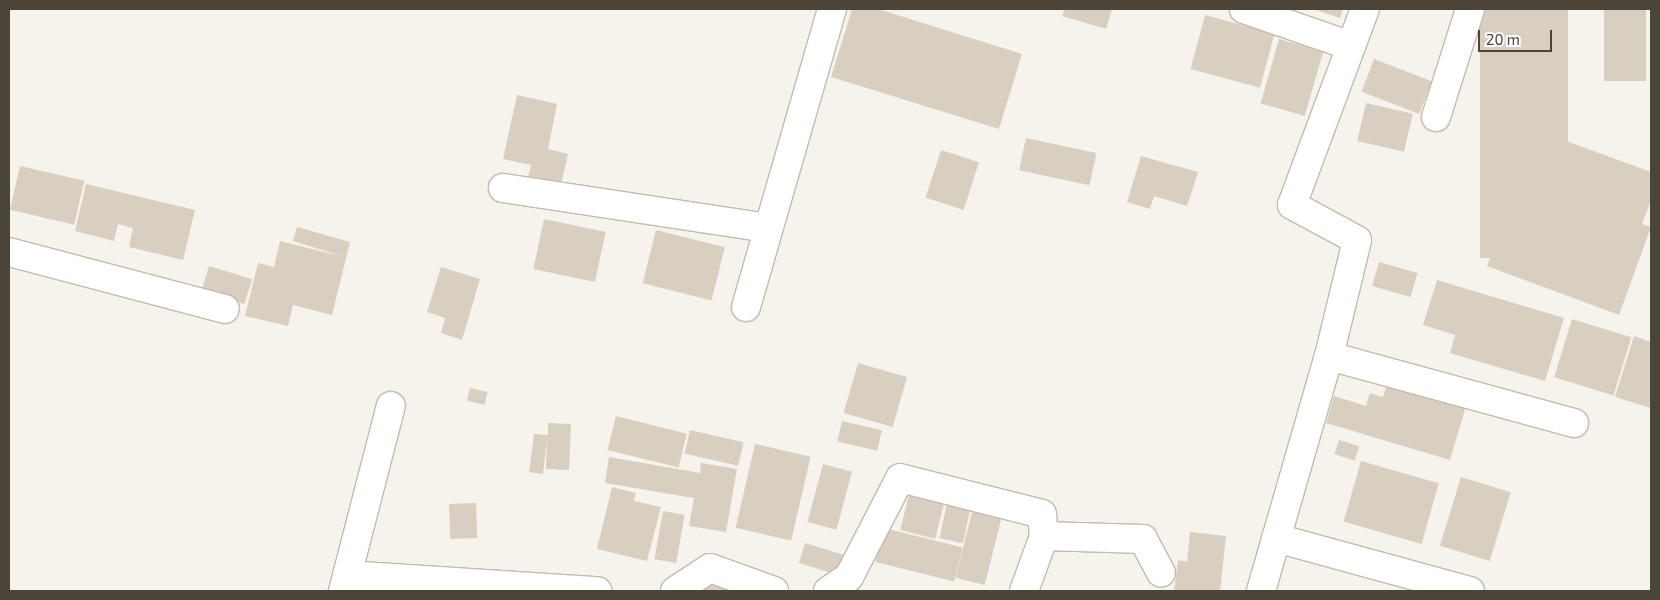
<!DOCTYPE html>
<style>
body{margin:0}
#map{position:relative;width:1660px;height:600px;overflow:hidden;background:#f6f3ec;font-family:"Exo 2",sans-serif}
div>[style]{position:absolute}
.building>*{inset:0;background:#d8cfc1;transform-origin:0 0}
.roads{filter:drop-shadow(1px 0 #c2bbae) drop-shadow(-1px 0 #c2bbae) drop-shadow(0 1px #c2bbae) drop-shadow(0 -1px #c2bbae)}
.minor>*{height:28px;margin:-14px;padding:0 14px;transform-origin:14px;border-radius:14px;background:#fff}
span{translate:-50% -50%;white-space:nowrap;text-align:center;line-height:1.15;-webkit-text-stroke:5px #fff;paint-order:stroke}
.frame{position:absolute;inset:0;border:10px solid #4b4439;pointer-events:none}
.scale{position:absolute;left:1478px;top:30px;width:74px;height:22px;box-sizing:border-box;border:2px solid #4b4439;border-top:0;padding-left:6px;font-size:15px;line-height:18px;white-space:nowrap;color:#4b4439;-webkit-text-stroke:4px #fff;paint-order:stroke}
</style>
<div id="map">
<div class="building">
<i style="clip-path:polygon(852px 9px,878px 9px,1022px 54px,999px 129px,831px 77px)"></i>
<i style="clip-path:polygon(1065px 9px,1112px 9px,1106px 29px,1062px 16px)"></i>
<i style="clip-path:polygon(1313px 9px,1343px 9px,1340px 18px)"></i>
<i style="left:1480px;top:9px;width:88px;height:249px"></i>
<i style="left:1604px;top:9px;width:42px;height:72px"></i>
<i style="left:1205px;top:15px;width:72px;height:56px;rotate:15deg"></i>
<i style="left:1279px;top:39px;width:46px;height:67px;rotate:16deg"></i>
<i style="left:1374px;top:59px;width:62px;height:35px;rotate:21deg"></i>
<i style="clip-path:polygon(517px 95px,557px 104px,548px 149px,568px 154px,561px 184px,528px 177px,531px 165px,503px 159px)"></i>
<i style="left:1366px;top:103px;width:48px;height:39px;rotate:13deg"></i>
<i style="left:1026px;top:138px;width:72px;height:33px;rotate:12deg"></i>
<i style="clip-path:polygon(1558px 138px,1651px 172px,1651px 200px,1642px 224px,1651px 227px,1619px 315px,1487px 266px,1494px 247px,1509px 253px,1525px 211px,1553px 221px,1560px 203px,1536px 194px)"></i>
<i style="left:941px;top:150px;width:40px;height:50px;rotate:18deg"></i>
<i style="clip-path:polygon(1141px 156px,1198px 172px,1187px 206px,1154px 196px,1150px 209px,1127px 202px)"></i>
<i style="left:20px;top:166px;width:66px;height:45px;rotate:13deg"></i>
<i style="clip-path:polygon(86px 184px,195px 210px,183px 260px,129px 247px,133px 228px,118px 224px,114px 241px,75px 231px)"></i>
<i style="left:544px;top:219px;width:63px;height:51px;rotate:12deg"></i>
<i style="clip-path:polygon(297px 227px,350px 242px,332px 315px,293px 305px,288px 326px,245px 316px,258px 263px,274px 267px,280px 241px,344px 257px,293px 241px)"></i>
<i style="left:656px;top:230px;width:71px;height:55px;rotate:14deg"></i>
<i style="left:1379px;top:262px;width:40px;height:25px;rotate:16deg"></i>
<i style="left:209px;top:266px;width:45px;height:26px;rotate:17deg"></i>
<i style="clip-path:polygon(441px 267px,480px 279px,462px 340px,441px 333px,445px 318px,427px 312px)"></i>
<i style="clip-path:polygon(1437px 280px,1564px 318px,1545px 381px,1450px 353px,1455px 335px,1423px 325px)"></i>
<i style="left:1572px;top:319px;width:62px;height:61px;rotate:17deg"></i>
<i style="clip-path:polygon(1634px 336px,1651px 342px,1651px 408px,1615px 397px)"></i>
<i style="left:858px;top:363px;width:51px;height:52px;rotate:16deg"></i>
<i style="clip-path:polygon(1390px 375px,1468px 399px,1450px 460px,1326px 423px,1334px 396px,1366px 406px,1370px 393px,1383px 397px)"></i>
<i style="left:470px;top:388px;width:18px;height:13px;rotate:13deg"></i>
<i style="left:616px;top:416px;width:73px;height:35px;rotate:14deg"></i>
<i style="left:842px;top:421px;width:41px;height:21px;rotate:13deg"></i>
<i style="clip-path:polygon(548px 423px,571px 424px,569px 470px,546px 469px,547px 438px,543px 474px,529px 472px,534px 434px,548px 435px)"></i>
<i style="left:690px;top:430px;width:55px;height:24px;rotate:13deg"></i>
<i style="left:1339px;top:440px;width:21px;height:15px;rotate:17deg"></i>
<i style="left:755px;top:444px;width:57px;height:86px;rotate:13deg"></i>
<i style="clip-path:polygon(609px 457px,700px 473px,701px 463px,737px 469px,726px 532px,689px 526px,694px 498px,605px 483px)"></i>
<i style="left:1361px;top:461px;width:81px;height:63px;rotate:16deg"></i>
<i style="left:823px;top:464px;width:30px;height:60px;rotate:15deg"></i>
<i style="left:1461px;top:477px;width:52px;height:72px;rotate:17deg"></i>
<i style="clip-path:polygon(612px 487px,636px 493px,634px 501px,661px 507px,647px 561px,597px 549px)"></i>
<i style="left:909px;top:495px;width:36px;height:36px;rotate:14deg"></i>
<i style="left:476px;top:503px;width:35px;height:27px;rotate:88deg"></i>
<i style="left:947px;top:503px;width:24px;height:36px;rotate:12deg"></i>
<i style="left:973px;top:508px;width:30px;height:72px;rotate:14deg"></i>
<i style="left:663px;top:511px;width:22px;height:49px;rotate:10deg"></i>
<i style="left:884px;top:528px;width:81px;height:35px;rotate:14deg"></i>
<i style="clip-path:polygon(1190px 532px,1226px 536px,1220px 591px,1174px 591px,1178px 560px,1187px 562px)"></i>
<i style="left:805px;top:543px;width:45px;height:21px;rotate:17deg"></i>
<i style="clip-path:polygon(704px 585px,762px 587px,761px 591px,704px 591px)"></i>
</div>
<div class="roads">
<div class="minor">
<i style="left:1244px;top:9px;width:113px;rotate:19.1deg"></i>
<i style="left:1436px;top:117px;width:113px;rotate:-72.5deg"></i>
<i style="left:503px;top:188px;width:268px;rotate:8.6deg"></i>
<i style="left:9px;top:252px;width:223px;rotate:14.8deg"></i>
<i style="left:746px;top:307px;width:310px;rotate:-73.9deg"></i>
<i style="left:1329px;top:356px;width:254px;rotate:15.3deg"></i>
<i style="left:1276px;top:538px;width:201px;rotate:15.3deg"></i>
<i style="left:347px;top:575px;width:251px;rotate:3.7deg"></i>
<i style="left:343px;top:591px;width:191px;rotate:-75.5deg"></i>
<i style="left:675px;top:591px;width:42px;rotate:-33.3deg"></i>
<i style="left:710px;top:568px;width:68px;rotate:19.8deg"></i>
<i style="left:828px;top:591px;width:25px;rotate:-34deg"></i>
<i style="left:849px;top:577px;width:111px;rotate:-62.7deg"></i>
<i style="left:900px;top:478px;width:146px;rotate:14.2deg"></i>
<i style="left:1042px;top:514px;width:22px;rotate:85deg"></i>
<i style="left:1044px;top:536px;width:99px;rotate:1.7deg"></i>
<i style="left:1143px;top:539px;width:38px;rotate:62deg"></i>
<i style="left:1024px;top:591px;width:59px;rotate:-70deg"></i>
<i style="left:1261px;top:591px;width:245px;rotate:-73.9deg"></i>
<i style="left:1329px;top:356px;width:119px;rotate:-76.4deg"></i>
<i style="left:1357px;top:240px;width:74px;rotate:-151.7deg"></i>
<i style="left:1292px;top:205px;width:209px;rotate:-69.6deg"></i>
</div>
</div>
<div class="frame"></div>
<div class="scale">20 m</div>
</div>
